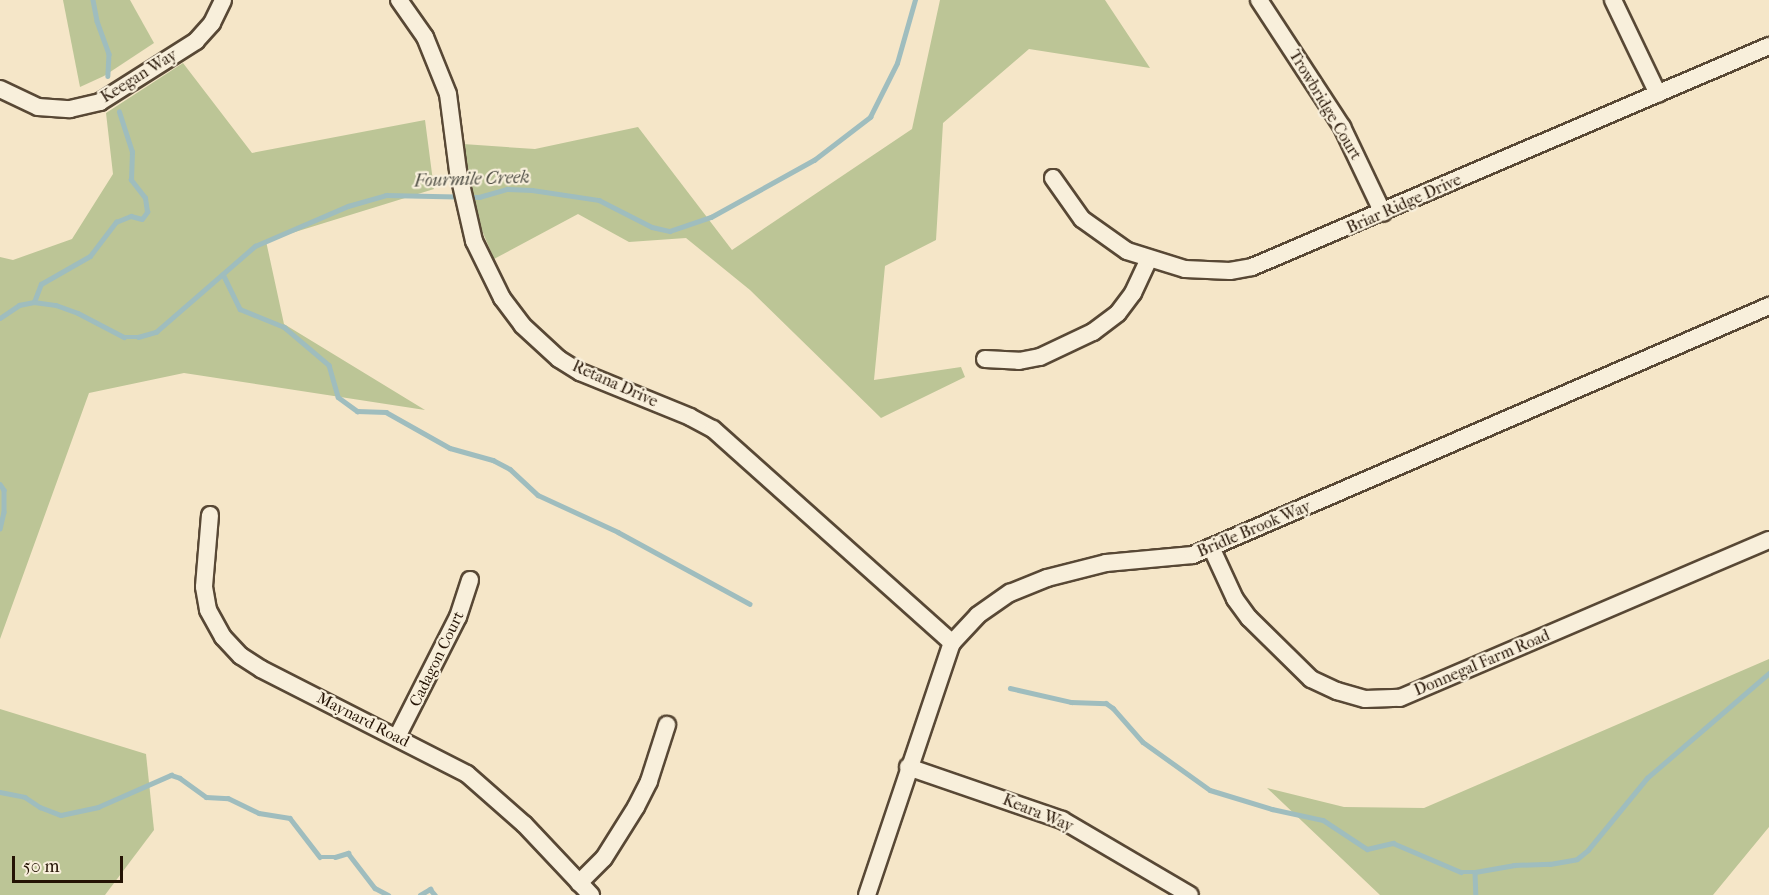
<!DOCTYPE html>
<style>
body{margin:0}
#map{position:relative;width:1769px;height:895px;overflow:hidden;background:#f5e6c8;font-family:"IM FELL French Canon",serif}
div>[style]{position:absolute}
.green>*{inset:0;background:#bcc596}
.stream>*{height:4.5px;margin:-2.25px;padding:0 2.25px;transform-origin:2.25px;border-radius:2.25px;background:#9fbdbe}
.roads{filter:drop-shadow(2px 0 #584835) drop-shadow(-2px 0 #584835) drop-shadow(0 2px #584835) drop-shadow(0 -2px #584835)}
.minor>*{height:16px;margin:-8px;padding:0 8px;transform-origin:8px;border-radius:8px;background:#f8efdb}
span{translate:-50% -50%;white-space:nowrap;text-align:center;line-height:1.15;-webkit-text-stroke:4.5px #f8efdb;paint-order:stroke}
.street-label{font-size:16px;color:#241304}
.water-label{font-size:18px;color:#4f4e45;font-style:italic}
.scale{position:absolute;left:12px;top:856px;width:111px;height:27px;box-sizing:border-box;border:3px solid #241304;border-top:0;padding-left:8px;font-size:18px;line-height:21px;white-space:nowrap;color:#241304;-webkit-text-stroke:4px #f8efdb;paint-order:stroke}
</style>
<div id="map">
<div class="green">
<i style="clip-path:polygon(63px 0,130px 0,154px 43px,104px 76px,80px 87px)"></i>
<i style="clip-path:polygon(940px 0,1105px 0,1150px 68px,1029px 49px,943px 123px,936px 240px,885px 266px,874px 380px,961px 367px,965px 377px,881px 418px,750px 290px,686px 238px,629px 242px,578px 214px,494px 259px,478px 221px,468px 184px,463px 144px,535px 149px,638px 127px,732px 250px,912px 129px)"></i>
<i style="clip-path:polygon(183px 63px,252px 153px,425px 120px,434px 189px,266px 241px,284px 324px,425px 410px,184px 373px,89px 393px,0 639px,0 257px,13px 260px,72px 239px,113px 174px,106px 113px)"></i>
<i style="clip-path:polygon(1769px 659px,1769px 827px,1713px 895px,1380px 895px,1267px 788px,1344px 807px,1424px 808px)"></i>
<i style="clip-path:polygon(0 709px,146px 754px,154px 830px,105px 895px,0 895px)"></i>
</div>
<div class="stream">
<i style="left:93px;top:0;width:21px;rotate:79deg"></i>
<i style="left:97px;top:21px;width:35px;rotate:70deg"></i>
<i style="left:109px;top:54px;width:22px;rotate:93deg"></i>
<i style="left:223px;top:274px;width:39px;rotate:64deg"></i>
<i style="left:240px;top:309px;width:48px;rotate:22.2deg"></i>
<i style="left:284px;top:327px;width:59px;rotate:40.2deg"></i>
<i style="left:329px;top:365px;width:33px;rotate:74deg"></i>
<i style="left:338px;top:397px;width:24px;rotate:36deg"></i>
<i style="left:357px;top:411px;width:29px;rotate:2deg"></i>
<i style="left:386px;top:412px;width:73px;rotate:29.4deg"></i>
<i style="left:450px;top:448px;width:45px;rotate:15.6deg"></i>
<i style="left:493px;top:460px;width:19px;rotate:28deg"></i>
<i style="left:510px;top:469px;width:38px;rotate:43deg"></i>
<i style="left:538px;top:495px;width:88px;rotate:24.8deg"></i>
<i style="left:618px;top:532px;width:150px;rotate:28.6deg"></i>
<i style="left:34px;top:302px;width:19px;rotate:-69deg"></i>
<i style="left:41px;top:284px;width:56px;rotate:-29.7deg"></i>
<i style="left:90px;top:256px;width:43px;rotate:-52.6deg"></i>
<i style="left:116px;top:222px;width:16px;rotate:-22deg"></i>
<i style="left:131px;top:216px;width:11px;rotate:15deg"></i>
<i style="left:142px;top:219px;width:9px;rotate:-54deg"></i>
<i style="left:147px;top:212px;width:14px;rotate:-98deg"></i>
<i style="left:145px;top:198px;width:23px;rotate:-128deg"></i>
<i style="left:131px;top:180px;width:28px;rotate:-88deg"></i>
<i style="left:132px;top:152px;width:42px;rotate:-108deg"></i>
<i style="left:0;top:318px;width:23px;rotate:-34deg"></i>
<i style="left:19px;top:305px;width:15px;rotate:-11deg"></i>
<i style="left:34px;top:302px;width:22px;rotate:8deg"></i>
<i style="left:56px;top:305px;width:23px;rotate:20deg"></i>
<i style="left:78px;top:313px;width:52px;rotate:27.6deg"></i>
<i style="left:124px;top:337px;width:14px"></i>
<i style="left:138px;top:337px;width:19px;rotate:-16deg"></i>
<i style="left:156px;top:332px;width:131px;rotate:-41deg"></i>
<i style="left:255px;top:246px;width:101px;rotate:-23.3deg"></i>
<i style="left:348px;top:206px;width:40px;rotate:-16deg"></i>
<i style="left:386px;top:195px;width:93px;rotate:1.2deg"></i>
<i style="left:479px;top:197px;width:29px;rotate:-16deg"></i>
<i style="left:507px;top:189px;width:25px;rotate:2deg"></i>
<i style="left:532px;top:190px;width:68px;rotate:8.5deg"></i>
<i style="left:599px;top:200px;width:59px;rotate:27deg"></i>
<i style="left:652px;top:227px;width:18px;rotate:13deg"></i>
<i style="left:670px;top:231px;width:43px;rotate:-18.9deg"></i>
<i style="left:711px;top:217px;width:118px;rotate:-29deg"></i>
<i style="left:814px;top:160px;width:71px;rotate:-37.5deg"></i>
<i style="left:870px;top:117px;width:60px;rotate:-63.4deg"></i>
<i style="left:897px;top:63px;width:66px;rotate:-74.1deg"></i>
<i style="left:0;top:484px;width:7px;rotate:56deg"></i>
<i style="left:4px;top:490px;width:22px;rotate:90deg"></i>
<i style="left:4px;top:512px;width:17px;rotate:103deg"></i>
<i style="left:1010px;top:688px;width:63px;rotate:12.9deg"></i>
<i style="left:1071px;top:702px;width:35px;rotate:2deg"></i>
<i style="left:1106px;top:703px;width:9px;rotate:36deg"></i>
<i style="left:1113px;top:708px;width:45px;rotate:48.6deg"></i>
<i style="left:1143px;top:742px;width:82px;rotate:35.6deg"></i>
<i style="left:1210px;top:790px;width:65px;rotate:17deg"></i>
<i style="left:1272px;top:809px;width:52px;rotate:12.2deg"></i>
<i style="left:1323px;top:820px;width:53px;rotate:33.4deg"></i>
<i style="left:1367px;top:849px;width:27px;rotate:-13deg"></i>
<i style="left:1393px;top:843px;width:74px;rotate:23.1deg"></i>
<i style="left:1461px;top:872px;width:14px"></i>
<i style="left:1475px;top:872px;width:40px;rotate:-10deg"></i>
<i style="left:1514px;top:865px;width:36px;rotate:-2deg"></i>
<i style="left:1550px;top:864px;width:27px;rotate:-10deg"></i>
<i style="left:1577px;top:859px;width:14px;rotate:-39deg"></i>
<i style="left:1588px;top:850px;width:93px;rotate:-50.7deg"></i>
<i style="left:1647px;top:778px;width:161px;rotate:-40.7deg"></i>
<i style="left:0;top:792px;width:25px;rotate:11deg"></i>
<i style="left:25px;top:797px;width:18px;rotate:34deg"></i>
<i style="left:40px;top:807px;width:22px;rotate:21deg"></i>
<i style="left:61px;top:815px;width:38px;rotate:-12deg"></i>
<i style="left:98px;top:807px;width:80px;rotate:-23.7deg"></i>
<i style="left:171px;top:775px;width:9px;rotate:18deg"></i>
<i style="left:180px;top:778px;width:32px;rotate:36deg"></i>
<i style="left:206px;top:797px;width:22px;rotate:3deg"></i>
<i style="left:228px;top:798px;width:34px;rotate:26deg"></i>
<i style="left:259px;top:813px;width:31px;rotate:9deg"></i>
<i style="left:290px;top:818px;width:49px;rotate:52.4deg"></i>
<i style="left:320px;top:857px;width:15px"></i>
<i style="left:335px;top:857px;width:14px;rotate:-17deg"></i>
<i style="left:348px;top:853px;width:44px;rotate:52.4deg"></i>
<i style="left:375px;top:888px;width:15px;rotate:28deg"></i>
<i style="left:1475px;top:872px;width:23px;rotate:88deg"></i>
<i style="left:420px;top:895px;width:12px;rotate:-31deg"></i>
<i style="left:430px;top:889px;width:8px;rotate:50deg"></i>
</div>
<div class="roads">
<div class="minor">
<i style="left:399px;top:0;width:45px;rotate:54.9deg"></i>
<i style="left:425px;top:37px;width:61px;rotate:68deg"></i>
<i style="left:448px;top:94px;width:78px;rotate:82.6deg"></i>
<i style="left:458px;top:171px;width:72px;rotate:77.1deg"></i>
<i style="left:474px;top:241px;width:64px;rotate:63.8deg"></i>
<i style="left:502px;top:298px;width:34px;rotate:53deg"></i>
<i style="left:522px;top:325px;width:50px;rotate:42.6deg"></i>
<i style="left:559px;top:359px;width:25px;rotate:32deg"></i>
<i style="left:580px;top:372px;width:119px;rotate:22.2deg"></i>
<i style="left:690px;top:417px;width:26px;rotate:28deg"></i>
<i style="left:713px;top:429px;width:321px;rotate:41.8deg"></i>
<i style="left:1259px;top:0;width:152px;rotate:56.8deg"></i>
<i style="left:1342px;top:127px;width:95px;rotate:64.5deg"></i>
<i style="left:1613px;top:0;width:104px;rotate:64.4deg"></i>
<i style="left:0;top:89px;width:42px;rotate:25.3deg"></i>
<i style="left:38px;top:107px;width:32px;rotate:4deg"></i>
<i style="left:70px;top:109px;width:31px;rotate:-13deg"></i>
<i style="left:100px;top:102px;width:114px;rotate:-32.4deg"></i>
<i style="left:196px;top:41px;width:24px;rotate:-48deg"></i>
<i style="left:212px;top:23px;width:25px;rotate:-64deg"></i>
<i style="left:1053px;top:178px;width:50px;rotate:54.7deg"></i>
<i style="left:1082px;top:219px;width:55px;rotate:35.4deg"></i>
<i style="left:1127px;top:251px;width:61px;rotate:17.2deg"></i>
<i style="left:1185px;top:269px;width:45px;rotate:2.5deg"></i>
<i style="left:1230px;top:271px;width:22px;rotate:-10deg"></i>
<i style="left:1252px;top:267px;width:562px;rotate:-23.15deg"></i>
<i style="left:985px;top:359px;width:34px;rotate:3deg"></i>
<i style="left:1019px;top:361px;width:21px;rotate:-11deg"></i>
<i style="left:1040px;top:357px;width:59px;rotate:-25.3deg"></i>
<i style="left:1093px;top:332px;width:31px;rotate:-37deg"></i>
<i style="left:1118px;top:313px;width:25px;rotate:-53deg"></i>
<i style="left:1133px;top:293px;width:38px;rotate:-65deg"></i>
<i style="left:210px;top:515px;width:72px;rotate:94.8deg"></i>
<i style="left:204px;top:587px;width:23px;rotate:80deg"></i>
<i style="left:208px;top:610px;width:31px;rotate:61deg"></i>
<i style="left:223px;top:637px;width:26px;rotate:47deg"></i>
<i style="left:241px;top:656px;width:24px;rotate:33deg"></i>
<i style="left:261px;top:669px;width:231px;rotate:27deg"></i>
<i style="left:467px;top:774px;width:76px;rotate:41.3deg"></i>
<i style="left:524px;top:824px;width:98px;rotate:46.7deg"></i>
<i style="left:1211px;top:547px;width:57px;rotate:65.2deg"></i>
<i style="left:1235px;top:599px;width:24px;rotate:54deg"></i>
<i style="left:1249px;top:618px;width:87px;rotate:44.5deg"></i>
<i style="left:1311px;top:679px;width:29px;rotate:25deg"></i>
<i style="left:1337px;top:691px;width:29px;rotate:16deg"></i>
<i style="left:1365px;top:699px;width:35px;rotate:-2deg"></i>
<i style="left:1400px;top:698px;width:401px;rotate:-23.2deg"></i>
<i style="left:397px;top:737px;width:135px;rotate:-63.1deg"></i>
<i style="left:458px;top:617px;width:39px;rotate:-72deg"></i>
<i style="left:908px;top:767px;width:163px;rotate:19deg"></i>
<i style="left:1062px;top:820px;width:148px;rotate:30.4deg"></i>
<i style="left:579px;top:883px;width:35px;rotate:-45deg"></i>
<i style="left:604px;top:858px;width:60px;rotate:-57.9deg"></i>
<i style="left:636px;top:807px;width:29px;rotate:-63deg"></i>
<i style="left:649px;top:781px;width:59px;rotate:-72.2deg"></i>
<i style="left:867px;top:895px;width:266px;rotate:-71.4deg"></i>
<i style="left:952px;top:643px;width:38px;rotate:-47deg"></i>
<i style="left:978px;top:615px;width:39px;rotate:-35deg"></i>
<i style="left:1010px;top:593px;width:40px;rotate:-22deg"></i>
<i style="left:1047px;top:578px;width:61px;rotate:-14.3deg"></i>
<i style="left:1106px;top:563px;width:87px;rotate:-5.3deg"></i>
<i style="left:1193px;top:555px;width:628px;rotate:-23.38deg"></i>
</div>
</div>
<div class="street-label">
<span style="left:139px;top:76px;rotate:-32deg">Keegan Way</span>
<span style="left:1325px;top:105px;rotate:59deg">Trowbridge Court</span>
<span style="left:1404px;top:204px;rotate:-24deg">Briar Ridge Drive</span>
<span style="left:615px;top:384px;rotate:24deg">Retana Drive</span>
<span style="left:1254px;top:529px;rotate:-23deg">Bridle Brook Way</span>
<span style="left:437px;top:659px;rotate:-64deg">Cadagon Court</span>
<span style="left:1482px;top:663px;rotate:-23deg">Donnegal Farm Road</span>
<span style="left:363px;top:720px;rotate:27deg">Maynard Road</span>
<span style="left:1038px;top:813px;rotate:22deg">Keara Way</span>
</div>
<div class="water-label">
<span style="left:472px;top:180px;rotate:-2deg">Fourmile Creek</span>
</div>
<div class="scale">50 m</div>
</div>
